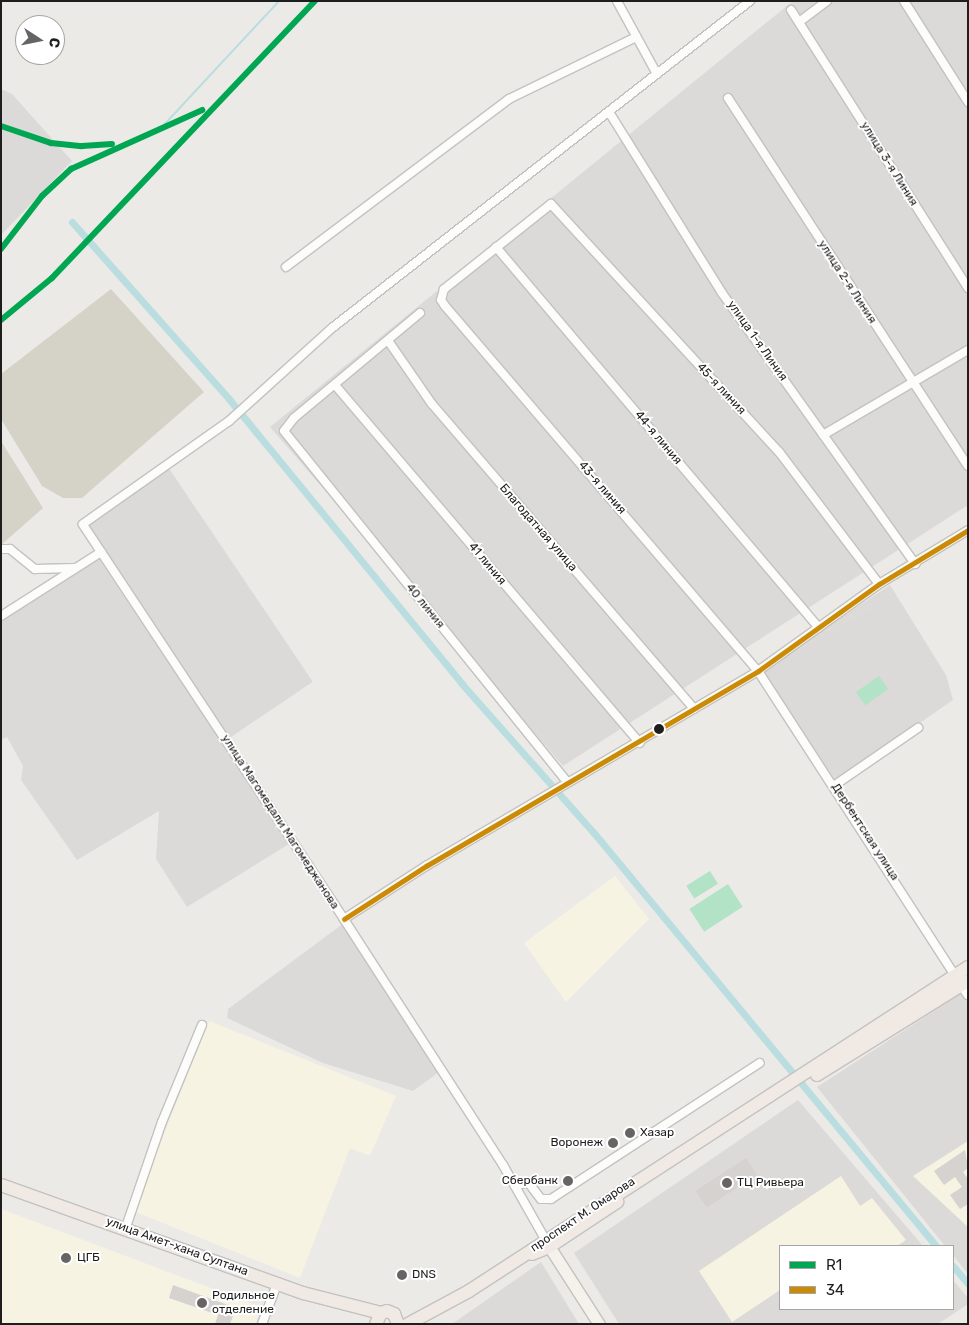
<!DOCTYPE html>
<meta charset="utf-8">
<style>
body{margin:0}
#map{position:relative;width:969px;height:1325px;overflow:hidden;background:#eceae7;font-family:Rubik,sans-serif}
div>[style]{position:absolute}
.residential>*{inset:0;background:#dbdad8;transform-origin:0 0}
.education>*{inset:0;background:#f6f3e2}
.construction>*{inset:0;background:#d5d3c8}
.pitch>*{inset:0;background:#b2e3c7;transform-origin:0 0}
.parking>*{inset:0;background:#dcdbda;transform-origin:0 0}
.stream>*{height:2px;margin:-1px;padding:0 1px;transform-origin:1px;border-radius:1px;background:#badde0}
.canal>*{height:7px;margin:-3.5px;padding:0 3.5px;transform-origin:3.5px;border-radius:3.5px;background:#badde0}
.building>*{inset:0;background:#d5d2cf;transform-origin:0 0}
.roads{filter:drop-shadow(1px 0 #c3c2c1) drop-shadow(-1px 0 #c3c2c1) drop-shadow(0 1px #c3c2c1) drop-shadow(0 -1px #c3c2c1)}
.minor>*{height:8px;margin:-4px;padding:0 4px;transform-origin:4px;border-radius:4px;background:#fcfcfb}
.secondary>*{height:11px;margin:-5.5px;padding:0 5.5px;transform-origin:5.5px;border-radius:5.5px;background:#f4f2ea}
.primary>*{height:12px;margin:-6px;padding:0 6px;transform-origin:6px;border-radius:6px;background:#f0e9e4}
.bus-1>*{height:5px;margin:-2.5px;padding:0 2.5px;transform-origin:2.5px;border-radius:2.5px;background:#cc8b06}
.rail-1>*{height:6px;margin:-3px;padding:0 3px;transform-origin:3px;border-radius:3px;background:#00a651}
.dots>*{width:14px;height:14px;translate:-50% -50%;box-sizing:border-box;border:2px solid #fff;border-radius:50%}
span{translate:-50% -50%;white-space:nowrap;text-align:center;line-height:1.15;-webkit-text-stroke:4px #fff;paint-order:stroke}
.street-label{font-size:12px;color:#1e1e1e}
.poi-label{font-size:12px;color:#1e1e1e}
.left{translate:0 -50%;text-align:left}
.right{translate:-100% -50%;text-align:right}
.frame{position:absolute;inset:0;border:2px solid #1e1e1e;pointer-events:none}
.legend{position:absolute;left:779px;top:1245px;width:175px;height:65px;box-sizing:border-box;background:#fff;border:1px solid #a5a5a5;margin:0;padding:6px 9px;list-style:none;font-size:15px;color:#1e1e1e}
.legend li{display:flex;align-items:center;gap:10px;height:25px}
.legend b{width:25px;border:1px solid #a5a5a5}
.north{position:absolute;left:15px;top:15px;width:50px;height:50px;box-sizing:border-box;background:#fff;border:1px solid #a5a5a5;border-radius:50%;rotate:101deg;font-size:14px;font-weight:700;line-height:20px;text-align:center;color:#1e1e1e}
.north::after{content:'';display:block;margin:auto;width:18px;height:22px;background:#666564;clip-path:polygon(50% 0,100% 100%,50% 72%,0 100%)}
</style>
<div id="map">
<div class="residential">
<i style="clip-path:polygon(793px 1px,968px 1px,968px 505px,563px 766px,270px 427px)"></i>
<i style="clip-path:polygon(1px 89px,12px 94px,72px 161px,1px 235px)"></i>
<i style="left:168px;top:467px;width:259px;height:100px;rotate:56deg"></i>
<i style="clip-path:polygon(99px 559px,289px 844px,187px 907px,156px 859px,159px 811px,77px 860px,21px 780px,23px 766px,7px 737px,1px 740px,1px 622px)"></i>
<i style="clip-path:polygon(890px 585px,946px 675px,953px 700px,836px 781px,762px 671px)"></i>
<i style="clip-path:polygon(344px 923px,439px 1072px,413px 1091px,323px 1063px,227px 1018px,228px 1009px)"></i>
<i style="clip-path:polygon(968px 989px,968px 1274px,953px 1255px,953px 1246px,945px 1246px,817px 1087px)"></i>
<i style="clip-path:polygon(798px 1100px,923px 1246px,780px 1246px,780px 1309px,953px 1309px,953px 1280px,968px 1298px,968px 1304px,938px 1324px,619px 1324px,574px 1253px)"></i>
<i style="clip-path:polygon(541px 1262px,579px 1324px,452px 1324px)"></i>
</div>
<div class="education">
<i style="clip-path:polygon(615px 876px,649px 919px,566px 1002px,524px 943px)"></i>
<i style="clip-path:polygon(209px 1021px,396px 1096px,370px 1156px,350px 1148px,300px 1278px,133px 1211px)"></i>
<i style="clip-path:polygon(968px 1141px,968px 1227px,913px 1176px)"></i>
<i style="clip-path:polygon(841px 1176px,860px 1206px,872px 1198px,906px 1240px,897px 1246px,780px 1246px,780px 1290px,732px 1322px,699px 1271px)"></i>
<i style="clip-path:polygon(1px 1209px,261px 1307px,255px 1324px,1px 1324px)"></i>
</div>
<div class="construction">
<i style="clip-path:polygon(111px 289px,204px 392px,82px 498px,63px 498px,42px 486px,1px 419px,1px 374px)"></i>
<i style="clip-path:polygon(1px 441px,43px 508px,1px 545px)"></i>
</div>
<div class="pitch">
<i style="left:879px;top:676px;width:16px;height:28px;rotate:55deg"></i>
<i style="left:710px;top:871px;width:15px;height:28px;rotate:58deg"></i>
<i style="left:728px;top:884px;width:27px;height:46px;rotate:57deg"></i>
</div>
<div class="parking">
<i style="left:869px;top:603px;width:6px;height:85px;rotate:59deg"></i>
</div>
<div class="stream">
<i style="left:162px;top:127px;width:172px;rotate:-47.1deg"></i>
</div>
<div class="canal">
<i style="left:72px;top:222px;width:237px;rotate:48.4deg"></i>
<i style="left:229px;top:399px;width:368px;rotate:50.7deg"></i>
<i style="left:462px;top:684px;width:199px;rotate:48.5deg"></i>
<i style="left:594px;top:833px;width:536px;rotate:50.37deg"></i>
<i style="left:953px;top:1266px;width:23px;rotate:50deg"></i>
</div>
<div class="building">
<i style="clip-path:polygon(965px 1150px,968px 1168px,963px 1172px,968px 1179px,968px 1204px,960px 1209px,950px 1195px,962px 1187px,955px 1177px,944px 1185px,934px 1171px)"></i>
<i style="left:746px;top:1158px;width:20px;height:60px;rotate:57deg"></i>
<i style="clip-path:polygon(173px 1285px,236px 1308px,230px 1324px,215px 1324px,218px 1315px,169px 1298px)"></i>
</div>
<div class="roads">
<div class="minor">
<i style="left:617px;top:1px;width:83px;rotate:61.3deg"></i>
<i style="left:904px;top:1px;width:120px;rotate:57.6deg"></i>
<i style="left:791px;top:10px;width:330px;rotate:57.5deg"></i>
<i style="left:799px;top:22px;width:35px;rotate:-37deg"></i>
<i style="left:728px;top:98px;width:439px;rotate:56.9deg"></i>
<i style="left:609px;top:112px;width:213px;rotate:58deg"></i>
<i style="left:722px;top:293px;width:333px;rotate:54.5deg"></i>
<i style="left:496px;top:247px;width:499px;rotate:49.7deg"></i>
<i style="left:286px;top:267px;width:279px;rotate:-37deg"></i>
<i style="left:509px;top:99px;width:139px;rotate:-26deg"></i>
<i style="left:420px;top:313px;width:164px;rotate:140.2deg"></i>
<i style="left:294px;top:418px;width:16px;rotate:128deg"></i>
<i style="left:284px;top:431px;width:451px;rotate:51.1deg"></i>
<i style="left:389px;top:342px;width:75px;rotate:55.3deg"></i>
<i style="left:432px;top:404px;width:402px;rotate:49.3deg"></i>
<i style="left:335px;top:385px;width:470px;rotate:49.6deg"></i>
<i style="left:823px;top:435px;width:168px;rotate:-30.4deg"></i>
<i style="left:1px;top:549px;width:9px"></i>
<i style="left:10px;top:549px;width:32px;rotate:39deg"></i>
<i style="left:35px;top:569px;width:40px;rotate:-1.4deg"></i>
<i style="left:879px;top:584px;width:166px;rotate:-127.1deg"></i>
<i style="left:779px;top:452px;width:337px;rotate:-132.6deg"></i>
<i style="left:551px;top:204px;width:137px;rotate:141.5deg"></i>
<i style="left:444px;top:289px;width:11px;rotate:105deg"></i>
<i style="left:441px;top:300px;width:7px;rotate:56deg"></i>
<i style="left:445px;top:306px;width:481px;rotate:49.4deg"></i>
<i style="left:758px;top:671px;width:386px;rotate:57.1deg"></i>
<i style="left:1px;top:616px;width:119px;rotate:-32.6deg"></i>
<i style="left:835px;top:785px;width:101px;rotate:-34.5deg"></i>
<i style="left:344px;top:919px;width:98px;rotate:-32.9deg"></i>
<i style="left:426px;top:866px;width:385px;rotate:-30.4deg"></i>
<i style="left:758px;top:671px;width:149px;rotate:-35.7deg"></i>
<i style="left:879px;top:584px;width:104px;rotate:-31.2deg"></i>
<i style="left:515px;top:1186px;width:14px;rotate:-17deg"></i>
<i style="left:528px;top:1182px;width:21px;rotate:53deg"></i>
<i style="left:541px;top:1199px;width:10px"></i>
<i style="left:551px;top:1199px;width:249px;rotate:-33.1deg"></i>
<i style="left:126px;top:1227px;width:111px;rotate:-71.1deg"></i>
<i style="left:162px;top:1122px;width:105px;rotate:-67.6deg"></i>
<i style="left:545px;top:1239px;width:85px;rotate:-119.6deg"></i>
<i style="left:503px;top:1165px;width:293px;rotate:-122.9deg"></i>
<i style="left:344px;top:919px;width:473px;rotate:-123.5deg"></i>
<i style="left:83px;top:524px;width:179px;rotate:-35.2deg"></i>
<i style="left:229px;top:421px;width:139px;rotate:-42.1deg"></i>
<i style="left:332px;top:328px;width:531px;rotate:-38.04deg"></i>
<i style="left:262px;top:1324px;width:43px;rotate:-69.4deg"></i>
</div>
<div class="secondary">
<i style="left:545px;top:1240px;width:100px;rotate:57.3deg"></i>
</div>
<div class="primary">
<i style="left:817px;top:1075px;width:178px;rotate:-31.9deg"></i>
<i style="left:1px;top:1185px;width:321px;rotate:19.7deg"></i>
<i style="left:303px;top:1293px;width:81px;rotate:14.4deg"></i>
<i style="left:532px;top:1254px;width:18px;rotate:-22deg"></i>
<i style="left:549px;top:1247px;width:82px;rotate:-33.5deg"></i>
<i style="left:376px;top:1324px;width:12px;rotate:-66deg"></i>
<i style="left:381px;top:1313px;width:6px;rotate:-18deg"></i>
<i style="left:387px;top:1311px;width:8px;rotate:23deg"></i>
<i style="left:394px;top:1314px;width:11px;rotate:68deg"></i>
<i style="left:408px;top:1324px;width:69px;rotate:-28.4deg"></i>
<i style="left:469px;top:1291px;width:595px;rotate:-33deg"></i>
</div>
</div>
<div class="bus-1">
<i style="left:344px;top:919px;width:98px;rotate:-32.9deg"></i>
<i style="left:426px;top:866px;width:385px;rotate:-30.4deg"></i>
<i style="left:758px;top:671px;width:149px;rotate:-35.7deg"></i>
<i style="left:879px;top:584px;width:104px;rotate:-31.2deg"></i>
</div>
<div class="rail-1">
<i style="left:1px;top:126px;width:53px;rotate:18.8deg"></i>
<i style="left:51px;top:143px;width:31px;rotate:6deg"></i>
<i style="left:82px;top:146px;width:30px;rotate:-4deg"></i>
<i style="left:1px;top:249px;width:67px;rotate:-52.3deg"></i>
<i style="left:42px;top:196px;width:40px;rotate:-43deg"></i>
<i style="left:71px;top:169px;width:144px;rotate:-24.2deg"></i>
<i style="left:1px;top:320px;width:66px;rotate:-39.5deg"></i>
<i style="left:52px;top:278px;width:382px;rotate:-46.5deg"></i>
</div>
<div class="dots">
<i style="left:659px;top:729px;background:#1e1e1e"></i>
<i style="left:630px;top:1133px;background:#666564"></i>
<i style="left:613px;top:1143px;background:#666564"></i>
<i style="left:568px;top:1181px;background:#666564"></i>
<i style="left:727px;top:1183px;background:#666564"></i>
<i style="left:66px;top:1258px;background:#666564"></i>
<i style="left:402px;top:1275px;background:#666564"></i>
<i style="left:202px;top:1303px;background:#666564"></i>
</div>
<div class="street-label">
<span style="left:889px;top:164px;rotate:58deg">улица 3-я Линия</span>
<span style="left:847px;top:282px;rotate:57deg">улица 2-я Линия</span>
<span style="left:757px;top:341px;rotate:55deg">улица 1-я Линия</span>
<span style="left:721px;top:389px;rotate:47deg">45-я линия</span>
<span style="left:658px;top:438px;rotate:50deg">44-я линия</span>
<span style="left:602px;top:488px;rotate:49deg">43-я линия</span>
<span style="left:538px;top:528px;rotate:49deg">Благодатная улица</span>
<span style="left:487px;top:564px;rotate:50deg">41 линия</span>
<span style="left:425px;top:606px;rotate:51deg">40 линия</span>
<span style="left:280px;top:822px;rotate:57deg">улица Магомедали Магомеджановa</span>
<span style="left:865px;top:832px;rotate:57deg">Дербентская улица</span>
<span style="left:583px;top:1215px;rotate:-34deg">проспект М. Омарова</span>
<span style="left:177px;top:1247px;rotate:20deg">улица Амет-хана Султана</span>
</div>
<div class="poi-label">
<span class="left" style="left:640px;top:1133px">Хазар</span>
<span class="right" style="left:603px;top:1143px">Воронеж</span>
<span class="right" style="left:558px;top:1181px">Сбербанк</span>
<span class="left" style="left:737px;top:1183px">ТЦ Ривьера</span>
<span class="left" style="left:77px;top:1258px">ЦГБ</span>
<span class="left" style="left:412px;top:1275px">DNS</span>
<span class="left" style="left:212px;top:1303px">Родильное<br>отделение</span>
</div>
<div class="frame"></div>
<ul class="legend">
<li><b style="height:6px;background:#00a651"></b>R1</li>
<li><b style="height:6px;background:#cc8b06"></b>34</li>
</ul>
<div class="north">С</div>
</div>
